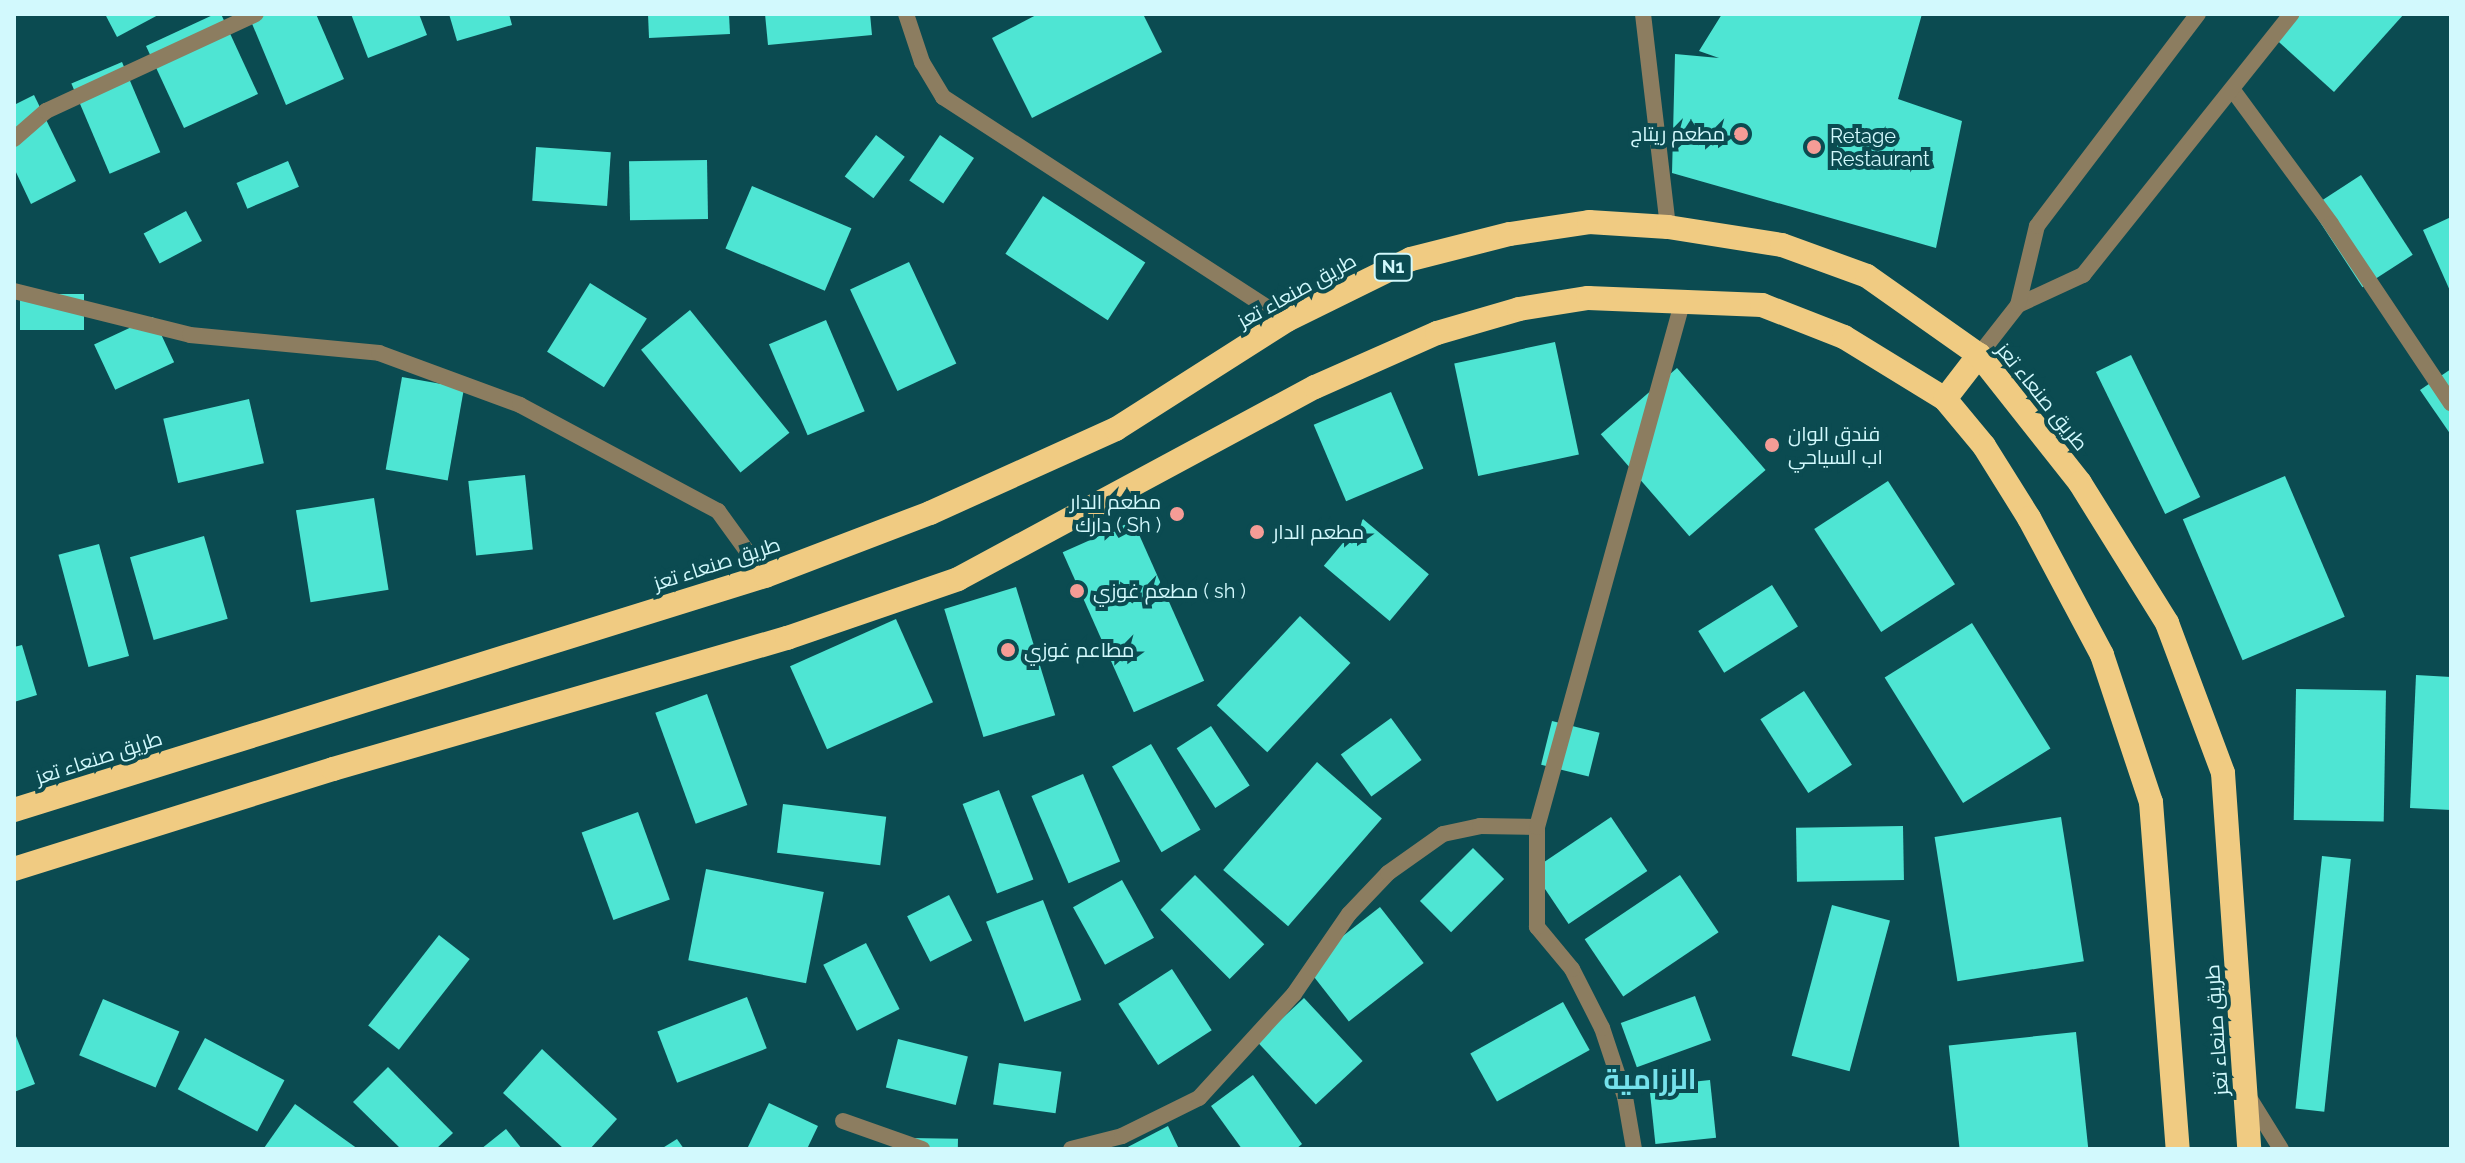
<!DOCTYPE html>
<meta charset="utf-8">
<style>
body{margin:0}
#map{position:relative;width:2465px;height:1163px;overflow:hidden;background:#0b4b51;font-family:Raleway,Cairo,sans-serif}
div>[style]{position:absolute}
.building>*{inset:0;background:#4ee5d3;transform-origin:0 0}
.street>*{height:16px;margin:-8px;padding:0 8px;transform-origin:8px;border-radius:8px;background:#8c7d60}
.highway>*{height:24px;margin:-12px;padding:0 12px;transform-origin:12px;border-radius:12px;background:#f0cb82}
.dots>*{width:22px;height:22px;translate:-50% -50%;box-sizing:border-box;border:4px solid #0b4b51;border-radius:50%}
span{translate:-50% -50%;white-space:nowrap;text-align:center;line-height:1.15;-webkit-text-stroke:8px #0b4b51;paint-order:stroke}
.shield-label span{padding:2px 6px;background:#0b4b51;border:2px solid;border-radius:6px;-webkit-text-stroke-width:0}
.shield-label{font-size:18px;color:#d2f9fd;font-weight:700}
.poi-label{font-size:20px;color:#d2f9fd}
.right{translate:-100% -50%;text-align:right}
.left{translate:0 -50%;text-align:left}
.street-label{font-size:20px;color:#d2f9fd}
.district-label{font-size:28px;color:#75e1eb;font-weight:700}
.frame{position:absolute;inset:0;border:16px solid #d2f9fd;pointer-events:none}
</style>
<div id="map">
<div class="building">
<i style="clip-path:polygon(105px 14px,160px 14px,117px 37px)"></i>
<i style="clip-path:polygon(215px 14px,221px 14px,258px 94px,184px 128px,146px 46px)"></i>
<i style="clip-path:polygon(248px 14px,316px 14px,344px 79px,286px 105px)"></i>
<i style="clip-path:polygon(351px 14px,419px 14px,427px 35px,368px 58px)"></i>
<i style="clip-path:polygon(449px 14px,509px 14px,512px 25px,457px 41px)"></i>
<i style="clip-path:polygon(648px 14px,729px 14px,730px 34px,649px 38px)"></i>
<i style="clip-path:polygon(765px 14px,870px 14px,872px 35px,768px 45px)"></i>
<i style="clip-path:polygon(1038px 14px,1143px 14px,1162px 52px,1032px 118px,992px 38px)"></i>
<i style="clip-path:polygon(1722px 14px,1922px 14px,1898px 99px,1962px 121px,1936px 248px,1672px 173px,1675px 54px,1719px 58px,1699px 51px)"></i>
<i style="clip-path:polygon(2286px 14px,2404px 14px,2334px 92px,2269px 33px)"></i>
<i style="left:122px;top:62px;width:98px;height:55px;rotate:67deg"></i>
<i style="clip-path:polygon(34px 95px,76px 181px,31px 204px,14px 168px,14px 105px)"></i>
<i style="left:876px;top:135px;width:36px;height:52px;rotate:37deg"></i>
<i style="left:940px;top:135px;width:41px;height:55px;rotate:34deg"></i>
<i style="left:536px;top:147px;width:75px;height:54px;rotate:4deg"></i>
<i style="left:707px;top:160px;width:59px;height:78px;rotate:89deg"></i>
<i style="left:288px;top:161px;width:28px;height:56px;rotate:67deg"></i>
<i style="left:2361px;top:175px;width:95px;height:60px;rotate:57deg"></i>
<i style="left:752px;top:186px;width:108px;height:68px;rotate:23deg"></i>
<i style="left:1043px;top:196px;width:122px;height:69px;rotate:33deg"></i>
<i style="left:186px;top:211px;width:34px;height:48px;rotate:62deg"></i>
<i style="clip-path:polygon(2451px 217px,2451px 293px,2423px 230px)"></i>
<i style="left:909px;top:262px;width:112px;height:65px;rotate:65deg"></i>
<i style="left:590px;top:283px;width:67px;height:81px;rotate:32deg"></i>
<i style="left:20px;top:294px;width:64px;height:36px"></i>
<i style="left:690px;top:310px;width:158px;height:63px;rotate:51deg"></i>
<i style="left:153px;top:317px;width:50px;height:65px;rotate:65deg"></i>
<i style="left:826px;top:320px;width:99px;height:62px;rotate:67deg"></i>
<i style="left:1555px;top:342px;width:115px;height:103px;rotate:78deg"></i>
<i style="left:2131px;top:355px;width:158px;height:39px;rotate:64deg"></i>
<i style="left:1677px;top:368px;width:135px;height:101px;rotate:49deg"></i>
<i style="clip-path:polygon(2451px 369px,2451px 435px,2420px 390px)"></i>
<i style="left:402px;top:377px;width:63px;height:94px;rotate:10deg"></i>
<i style="left:1391px;top:392px;width:83px;height:84px;rotate:67deg"></i>
<i style="left:249px;top:399px;width:66px;height:88px;rotate:77deg"></i>
<i style="left:525px;top:475px;width:75px;height:57px;rotate:84deg"></i>
<i style="left:2285px;top:476px;width:153px;height:111px;rotate:67deg"></i>
<i style="left:1888px;top:481px;width:123px;height:88px;rotate:57deg"></i>
<i style="left:374px;top:498px;width:93px;height:79px;rotate:81deg"></i>
<i style="left:1363px;top:519px;width:86px;height:61px;rotate:40deg"></i>
<i style="left:1133px;top:521px;width:175px;height:77px;rotate:66deg"></i>
<i style="left:204px;top:536px;width:86px;height:77px;rotate:74deg"></i>
<i style="left:99px;top:544px;width:116px;height:42px;rotate:75deg"></i>
<i style="left:1772px;top:585px;width:49px;height:87px;rotate:58deg"></i>
<i style="left:1016px;top:587px;width:134px;height:75px;rotate:73deg"></i>
<i style="left:1300px;top:616px;width:69px;height:122px;rotate:43deg"></i>
<i style="left:896px;top:619px;width:91px;height:116px;rotate:66deg"></i>
<i style="left:1972px;top:623px;width:148px;height:103px;rotate:58deg"></i>
<i style="clip-path:polygon(22px 645px,37px 695px,14px 702px,14px 647px)"></i>
<i style="clip-path:polygon(2416px 675px,2451px 677px,2451px 810px,2410px 808px)"></i>
<i style="left:2296px;top:689px;width:90px;height:131px;rotate:1deg"></i>
<i style="left:1804px;top:691px;width:88px;height:52px;rotate:57deg"></i>
<i style="left:707px;top:694px;width:118px;height:55px;rotate:70deg"></i>
<i style="left:1391px;top:718px;width:52px;height:62px;rotate:54deg"></i>
<i style="left:1552px;top:721px;width:49px;height:45px;rotate:14deg"></i>
<i style="left:1211px;top:726px;width:71px;height:41px;rotate:57deg"></i>
<i style="left:1151px;top:744px;width:99px;height:45px;rotate:60deg"></i>
<i style="left:1317px;top:762px;width:86px;height:143px;rotate:41deg"></i>
<i style="left:1083px;top:774px;width:95px;height:56px;rotate:67deg"></i>
<i style="left:999px;top:790px;width:96px;height:39px;rotate:69deg"></i>
<i style="left:783px;top:804px;width:104px;height:49px;rotate:7deg"></i>
<i style="left:638px;top:812px;width:93px;height:60px;rotate:70deg"></i>
<i style="left:1611px;top:817px;width:65px;height:95px;rotate:56deg"></i>
<i style="left:2061px;top:817px;width:146px;height:128px;rotate:81deg"></i>
<i style="left:1903px;top:826px;width:54px;height:107px;rotate:89deg"></i>
<i style="left:1473px;top:848px;width:44px;height:75px;rotate:45deg"></i>
<i style="left:2322px;top:856px;width:29px;height:254px;rotate:6deg"></i>
<i style="left:706px;top:869px;width:120px;height:93px;rotate:11deg"></i>
<i style="left:1195px;top:875px;width:98px;height:49px;rotate:45deg"></i>
<i style="left:1680px;top:875px;width:69px;height:115px;rotate:56deg"></i>
<i style="left:1122px;top:880px;width:66px;height:56px;rotate:61deg"></i>
<i style="left:949px;top:895px;width:51px;height:47px;rotate:63deg"></i>
<i style="left:1043px;top:900px;width:107px;height:61px;rotate:69deg"></i>
<i style="left:1832px;top:905px;width:60px;height:156px;rotate:15deg"></i>
<i style="left:1380px;top:907px;width:71px;height:95px;rotate:52deg"></i>
<i style="left:439px;top:935px;width:39px;height:115px;rotate:38deg"></i>
<i style="left:866px;top:943px;width:74px;height:48px;rotate:63deg"></i>
<i style="left:1172px;top:969px;width:73px;height:64px;rotate:57deg"></i>
<i style="left:1695px;top:996px;width:47px;height:79px;rotate:70deg"></i>
<i style="left:747px;top:997px;width:55px;height:96px;rotate:69deg"></i>
<i style="left:1304px;top:998px;width:86px;height:64px;rotate:47deg"></i>
<i style="left:103px;top:999px;width:83px;height:61px;rotate:23deg"></i>
<i style="left:1563px;top:1002px;width:55px;height:106px;rotate:61deg"></i>
<i style="clip-path:polygon(14px 1031px,35px 1084px,14px 1092px)"></i>
<i style="left:2076px;top:1032px;width:118px;height:128px;rotate:84deg"></i>
<i style="left:205px;top:1038px;width:90px;height:58px;rotate:28deg"></i>
<i style="left:898px;top:1039px;width:72px;height:50px;rotate:14deg"></i>
<i style="clip-path:polygon(542px 1049px,617px 1119px,590px 1149px,564px 1149px,503px 1093px)"></i>
<i style="left:999px;top:1063px;width:63px;height:42px;rotate:8deg"></i>
<i style="clip-path:polygon(388px 1067px,453px 1133px,436px 1149px,401px 1149px,353px 1102px)"></i>
<i style="clip-path:polygon(1253px 1075px,1302px 1144px,1296px 1149px,1242px 1149px,1211px 1106px)"></i>
<i style="left:1710px;top:1080px;width:58px;height:61px;rotate:84deg"></i>
<i style="clip-path:polygon(769px 1103px,818px 1126px,807px 1149px,747px 1149px)"></i>
<i style="clip-path:polygon(295px 1104px,358px 1149px,264px 1148px)"></i>
<i style="clip-path:polygon(1168px 1126px,1179px 1149px,1124px 1149px)"></i>
<i style="clip-path:polygon(506px 1129px,522px 1149px,481px 1149px)"></i>
<i style="left:910px;top:1138px;width:48px;height:11px;rotate:1deg"></i>
<i style="clip-path:polygon(677px 1139px,684px 1149px,661px 1149px)"></i>
</div>
<div class="street">
<i style="left:906px;top:14px;width:51px;rotate:71.6deg"></i>
<i style="left:922px;top:62px;width:41px;rotate:59deg"></i>
<i style="left:943px;top:97px;width:410px;rotate:33deg"></i>
<i style="left:1643px;top:14px;width:214px;rotate:83.3deg"></i>
<i style="left:2232px;top:89px;width:167px;rotate:53.7deg"></i>
<i style="left:2331px;top:224px;width:216px;rotate:56.2deg"></i>
<i style="left:14px;top:139px;width:43px;rotate:-41.2deg"></i>
<i style="left:46px;top:111px;width:231px;rotate:-24.8deg"></i>
<i style="left:14px;top:291px;width:181px;rotate:14deg"></i>
<i style="left:190px;top:335px;width:190px;rotate:5.4deg"></i>
<i style="left:379px;top:353px;width:150px;rotate:20.2deg"></i>
<i style="left:520px;top:405px;width:225px;rotate:28.2deg"></i>
<i style="left:718px;top:511px;width:80px;rotate:54.1deg"></i>
<i style="left:2018px;top:305px;width:72px;rotate:-24.8deg"></i>
<i style="left:2083px;top:275px;width:334px;rotate:-51.4deg"></i>
<i style="left:1979px;top:355px;width:63px;rotate:-52deg"></i>
<i style="left:2018px;top:305px;width:81px;rotate:-76.5deg"></i>
<i style="left:2037px;top:226px;width:266px;rotate:-52.8deg"></i>
<i style="left:2248px;top:1096px;width:62px;rotate:58.1deg"></i>
<i style="left:843px;top:1121px;width:84px;rotate:19.5deg"></i>
<i style="left:1071px;top:1149px;width:53px;rotate:-14.3deg"></i>
<i style="left:1122px;top:1136px;width:86px;rotate:-26.3deg"></i>
<i style="left:1199px;top:1098px;width:141px;rotate:-47.6deg"></i>
<i style="left:1294px;top:994px;width:97px;rotate:-55.5deg"></i>
<i style="left:1349px;top:914px;width:57px;rotate:-46.4deg"></i>
<i style="left:1388px;top:873px;width:67px;rotate:-35.3deg"></i>
<i style="left:1443px;top:834px;width:38px;rotate:-12deg"></i>
<i style="left:1480px;top:826px;width:57px;rotate:1deg"></i>
<i style="left:1634px;top:1149px;width:53px;rotate:-99.8deg"></i>
<i style="left:1625px;top:1097px;width:73px;rotate:-108.4deg"></i>
<i style="left:1602px;top:1028px;width:66px;rotate:-117deg"></i>
<i style="left:1572px;top:969px;width:55px;rotate:-129.8deg"></i>
<i style="left:1537px;top:927px;width:100px;rotate:-90deg"></i>
<i style="left:1537px;top:827px;width:547px;rotate:-74.52deg"></i>
</div>
<div class="highway">
<i style="left:1945px;top:399px;width:56px;rotate:-52.3deg"></i>
<i style="left:14px;top:810px;width:787px;rotate:-17.31deg"></i>
<i style="left:765px;top:576px;width:177px;rotate:-20.9deg"></i>
<i style="left:930px;top:513px;width:204px;rotate:-24.3deg"></i>
<i style="left:1116px;top:429px;width:203px;rotate:-32.5deg"></i>
<i style="left:1287px;top:320px;width:138px;rotate:-26.2deg"></i>
<i style="left:1411px;top:259px;width:102px;rotate:-14.2deg"></i>
<i style="left:1510px;top:234px;width:80px;rotate:-8.6deg"></i>
<i style="left:1589px;top:222px;width:79px;rotate:3.6deg"></i>
<i style="left:1668px;top:227px;width:115px;rotate:9deg"></i>
<i style="left:1782px;top:245px;width:90px;rotate:20deg"></i>
<i style="left:1867px;top:276px;width:137px;rotate:35.2deg"></i>
<i style="left:1979px;top:355px;width:163px;rotate:51.7deg"></i>
<i style="left:2080px;top:483px;width:165px;rotate:58.1deg"></i>
<i style="left:2167px;top:623px;width:160px;rotate:69.5deg"></i>
<i style="left:2223px;top:773px;width:377px;rotate:86deg"></i>
<i style="left:14px;top:869px;width:334px;rotate:-17.4deg"></i>
<i style="left:333px;top:769px;width:473px;rotate:-16.1deg"></i>
<i style="left:787px;top:638px;width:181px;rotate:-19deg"></i>
<i style="left:958px;top:579px;width:405px;rotate:-28.3deg"></i>
<i style="left:1315px;top:387px;width:133px;rotate:-23.9deg"></i>
<i style="left:1437px;top:333px;width:85px;rotate:-16.3deg"></i>
<i style="left:1519px;top:309px;width:70px;rotate:-9.1deg"></i>
<i style="left:1588px;top:298px;width:174px;rotate:2.3deg"></i>
<i style="left:1762px;top:305px;width:88px;rotate:21.3deg"></i>
<i style="left:1844px;top:337px;width:119px;rotate:31.5deg"></i>
<i style="left:1945px;top:399px;width:61px;rotate:50.3deg"></i>
<i style="left:1984px;top:446px;width:85px;rotate:58deg"></i>
<i style="left:2029px;top:518px;width:155px;rotate:61.9deg"></i>
<i style="left:2102px;top:655px;width:155px;rotate:71.6deg"></i>
<i style="left:2151px;top:802px;width:348px;rotate:85.6deg"></i>
</div>
<div class="dots">
<i style="left:1741px;top:134px;background:#f59c96"></i>
<i style="left:1814px;top:147px;background:#f59c96"></i>
<i style="left:1772px;top:445px;background:#f59c96"></i>
<i style="left:1177px;top:514px;background:#f59c96"></i>
<i style="left:1257px;top:532px;background:#f59c96"></i>
<i style="left:1077px;top:591px;background:#f59c96"></i>
<i style="left:1008px;top:650px;background:#f59c96"></i>
</div>
<div class="shield-label">
<span style="left:1393px;top:267px">N1</span>
</div>
<div class="poi-label">
<span class="right" style="left:1725px;top:134px">مطعم ريتاج</span>
<span class="left" style="left:1830px;top:148px">Retage<br>Restaurant</span>
<span class="left" style="left:1788px;top:446px">فندق الوان<br>اب السياحي</span>
<span class="right" style="left:1161px;top:514px">مطعم الدار<br>دارك ( Sh )</span>
<span class="left" style="left:1273px;top:532px">مطعم الدار</span>
<span class="left" style="left:1093px;top:591px">مطعم غوزي ( sh )</span>
<span class="left" style="left:1024px;top:650px">مطاعم غوزي</span>
</div>
<div class="street-label">
<span style="left:1297px;top:291px;rotate:-29deg">طريق صنعاء تعز</span>
<span style="left:2042px;top:397px;rotate:51deg">طريق صنعاء تعز</span>
<span style="left:717px;top:564px;rotate:-18deg">طريق صنعاء تعز</span>
<span style="left:99px;top:758px;rotate:-18deg">طريق صنعاء تعز</span>
<span style="left:2217px;top:1030px;rotate:-94deg">طريق صنعاء تعز</span>
</div>
<div class="district-label">
<span style="left:1650px;top:1080px">الزرامية</span>
</div>
<div class="frame"></div>
</div>
